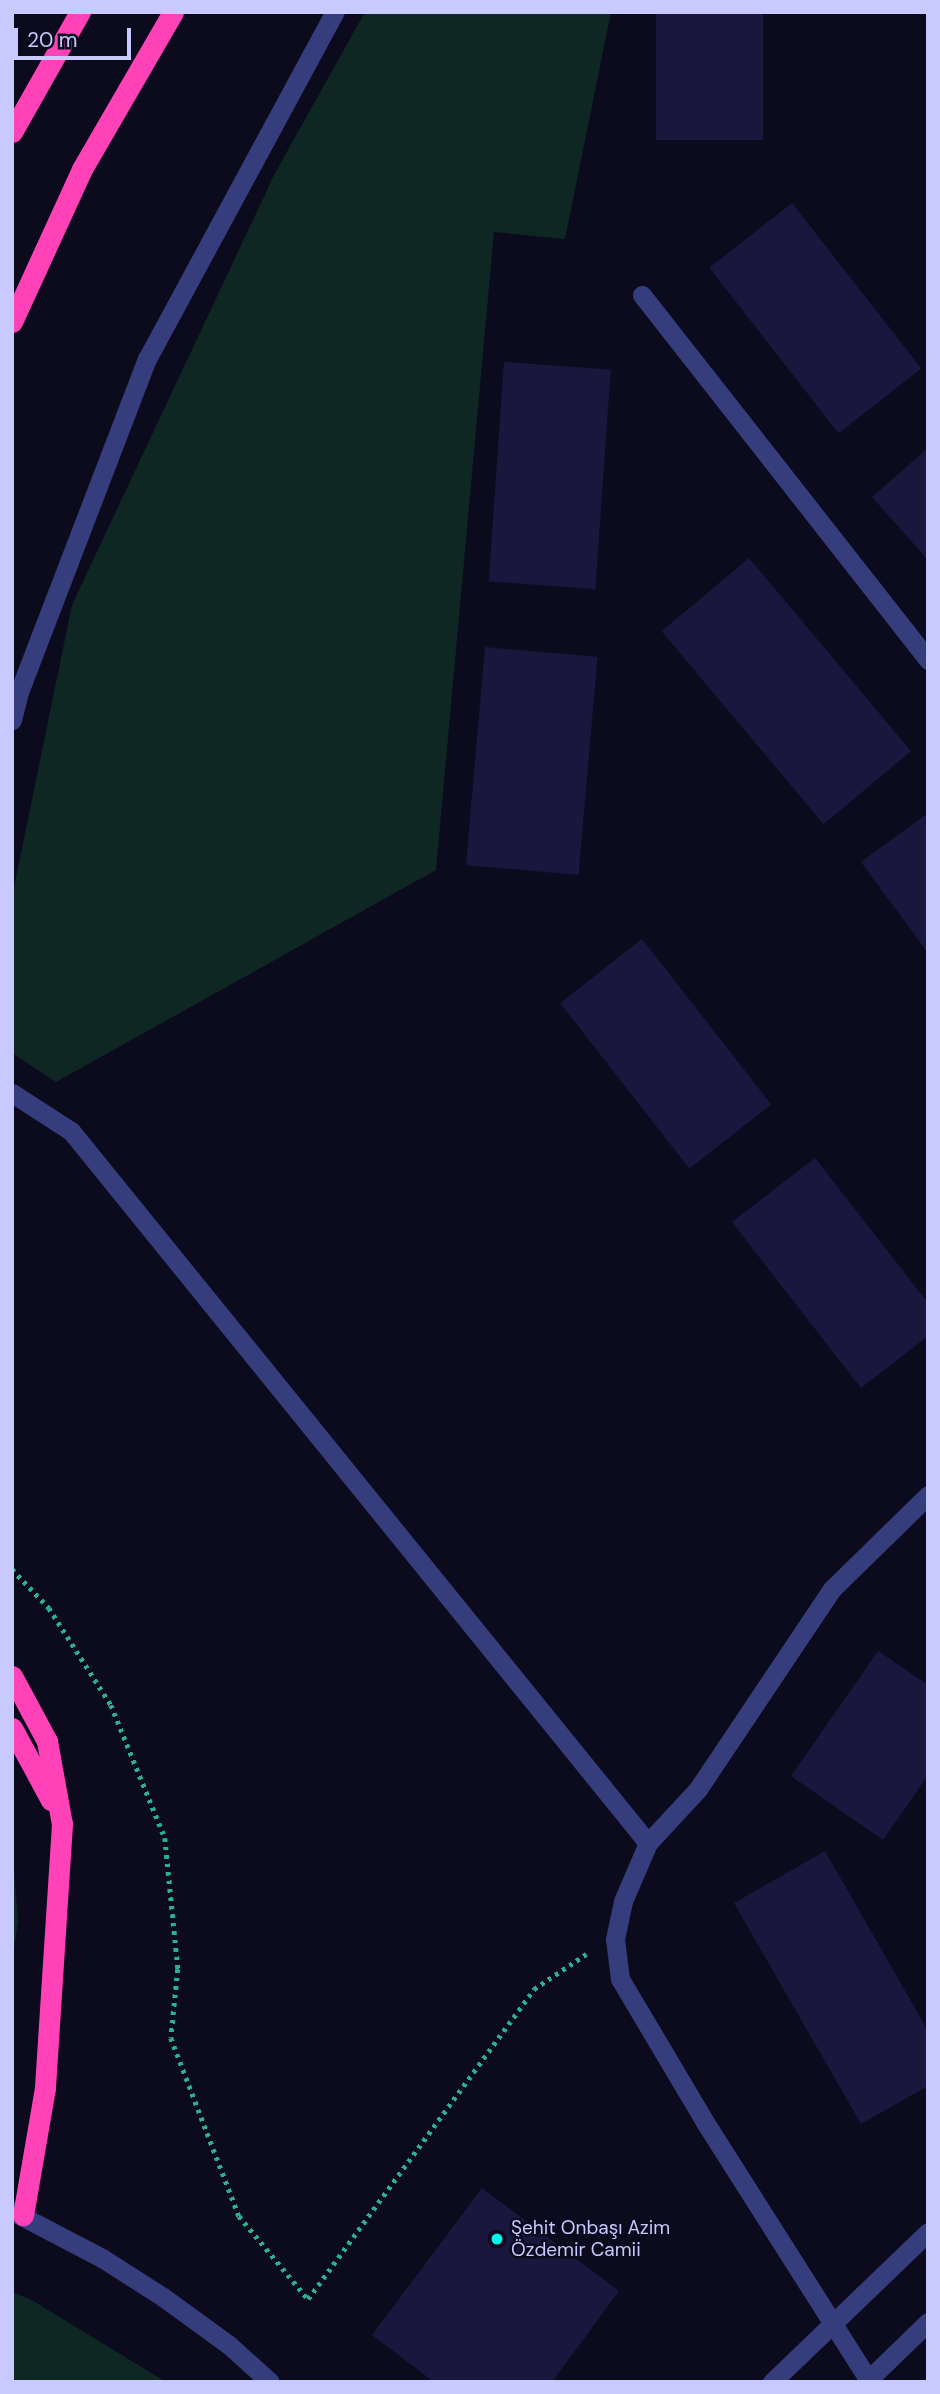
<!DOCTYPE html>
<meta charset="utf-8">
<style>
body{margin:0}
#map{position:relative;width:940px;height:2394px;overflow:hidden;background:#0c0b1d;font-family:"DM Sans",sans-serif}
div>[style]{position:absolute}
.green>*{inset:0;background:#0e2723}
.building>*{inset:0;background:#19173e;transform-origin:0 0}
.path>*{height:4.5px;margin-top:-2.25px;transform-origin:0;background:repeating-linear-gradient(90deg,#2baf95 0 3.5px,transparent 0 8.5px)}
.minor>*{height:19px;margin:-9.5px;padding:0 9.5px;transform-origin:9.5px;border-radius:9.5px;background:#353d7d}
.motorway>*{height:21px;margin:-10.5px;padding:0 10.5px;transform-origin:10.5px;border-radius:10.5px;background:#ff42b7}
.dots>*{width:19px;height:19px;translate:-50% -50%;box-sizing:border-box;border:4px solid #0c0b1d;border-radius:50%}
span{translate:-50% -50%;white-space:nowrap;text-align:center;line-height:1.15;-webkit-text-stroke:5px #0c0b1d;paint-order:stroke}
.poi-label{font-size:19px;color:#c7c9ff}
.left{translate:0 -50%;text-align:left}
.frame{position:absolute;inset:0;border:14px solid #c7c9ff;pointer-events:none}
.scale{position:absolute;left:14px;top:28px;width:117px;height:32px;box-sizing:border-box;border:4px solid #c7c9ff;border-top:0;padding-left:9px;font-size:21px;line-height:24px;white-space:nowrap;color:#c7c9ff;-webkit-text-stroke:5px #0c0b1d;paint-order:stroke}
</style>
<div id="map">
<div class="green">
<i style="clip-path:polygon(365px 12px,611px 12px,565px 239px,494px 232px,436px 870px,56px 1082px,12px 1053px,12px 897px,72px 605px,275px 173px)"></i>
<i style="clip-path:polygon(12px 1841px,18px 1921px,12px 1964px)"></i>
<i style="clip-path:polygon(12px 2292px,30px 2299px,166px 2382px,12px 2382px)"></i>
</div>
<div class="building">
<i style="left:656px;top:12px;width:107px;height:128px"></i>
<i style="left:792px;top:203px;width:210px;height:105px;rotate:52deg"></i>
<i style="left:504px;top:362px;width:107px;height:220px;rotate:4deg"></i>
<i style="clip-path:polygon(928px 448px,928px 560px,872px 497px)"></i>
<i style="left:749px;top:558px;width:252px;height:114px;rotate:50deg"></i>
<i style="left:485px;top:647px;width:113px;height:219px;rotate:5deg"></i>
<i style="clip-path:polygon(928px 813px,928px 953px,861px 862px)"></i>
<i style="left:642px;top:939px;width:210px;height:104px;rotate:52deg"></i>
<i style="clip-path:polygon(815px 1158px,928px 1303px,928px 1336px,861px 1388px,732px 1222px)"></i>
<i style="clip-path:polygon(878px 1651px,928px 1685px,928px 1775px,883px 1840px,791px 1776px)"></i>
<i style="clip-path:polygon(825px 1851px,928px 2031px,928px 2086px,861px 2124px,734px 1903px)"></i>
<i style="clip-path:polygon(482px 2188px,619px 2291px,552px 2382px,434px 2382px,372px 2335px)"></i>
</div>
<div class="path">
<i style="left:12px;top:1569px;width:54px;rotate:46.5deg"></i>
<i style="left:49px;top:1608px;width:115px;rotate:57.4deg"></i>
<i style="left:111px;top:1705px;width:144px;rotate:67.9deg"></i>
<i style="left:165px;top:1838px;width:132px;rotate:84.3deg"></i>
<i style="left:178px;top:1969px;width:69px;rotate:95.8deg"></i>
<i style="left:171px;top:2038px;width:191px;rotate:69.1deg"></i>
<i style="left:239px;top:2216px;width:108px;rotate:50.3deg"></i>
<i style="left:308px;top:2299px;width:384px;rotate:-53.9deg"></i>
<i style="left:534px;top:1989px;width:63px;rotate:-33.9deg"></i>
</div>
<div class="minor">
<i style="left:642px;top:295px;width:464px;rotate:51.9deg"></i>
<i style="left:12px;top:720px;width:29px;rotate:-76deg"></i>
<i style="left:19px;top:692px;width:357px;rotate:-69deg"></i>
<i style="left:147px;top:359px;width:395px;rotate:-61.6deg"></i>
<i style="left:12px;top:1093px;width:70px;rotate:32.8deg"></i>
<i style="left:71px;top:1131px;width:916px;rotate:50.98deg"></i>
<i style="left:12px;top:2211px;width:102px;rotate:27.6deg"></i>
<i style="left:102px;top:2258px;width:72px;rotate:32.6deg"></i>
<i style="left:163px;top:2297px;width:82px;rotate:36deg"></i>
<i style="left:229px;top:2345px;width:55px;rotate:42.1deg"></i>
<i style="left:868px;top:2379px;width:304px;rotate:-122.4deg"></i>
<i style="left:705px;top:2122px;width:166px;rotate:-120.7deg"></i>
<i style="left:620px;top:1979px;width:40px;rotate:-97.1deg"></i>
<i style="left:615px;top:1939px;width:39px;rotate:-78deg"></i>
<i style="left:623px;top:1901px;width:63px;rotate:-66.7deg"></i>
<i style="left:648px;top:1843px;width:74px;rotate:-47.2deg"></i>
<i style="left:698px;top:1789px;width:241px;rotate:-56.2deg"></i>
<i style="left:832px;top:1589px;width:134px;rotate:-44.4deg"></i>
<i style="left:772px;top:2382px;width:216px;rotate:-43.9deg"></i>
<i style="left:866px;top:2382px;width:86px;rotate:-44.1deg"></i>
</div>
<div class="motorway">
<i style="left:12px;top:132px;width:138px;rotate:-60.5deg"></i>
<i style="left:12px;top:322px;width:168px;rotate:-65.4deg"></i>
<i style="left:82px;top:169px;width:181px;rotate:-59.9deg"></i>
<i style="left:12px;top:1676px;width:74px;rotate:61.7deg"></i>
<i style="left:47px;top:1741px;width:84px;rotate:79.8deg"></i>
<i style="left:62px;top:1824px;width:265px;rotate:93.7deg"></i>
<i style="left:45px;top:2088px;width:129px;rotate:99.8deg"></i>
<i style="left:12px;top:1728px;width:82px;rotate:61.6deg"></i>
</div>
<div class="dots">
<i style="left:497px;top:2239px;background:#00f2e8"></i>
</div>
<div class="poi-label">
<span class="left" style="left:511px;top:2239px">Şehit Onbaşı Azim<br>Özdemir Camii</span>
</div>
<div class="frame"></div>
<div class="scale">20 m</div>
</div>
